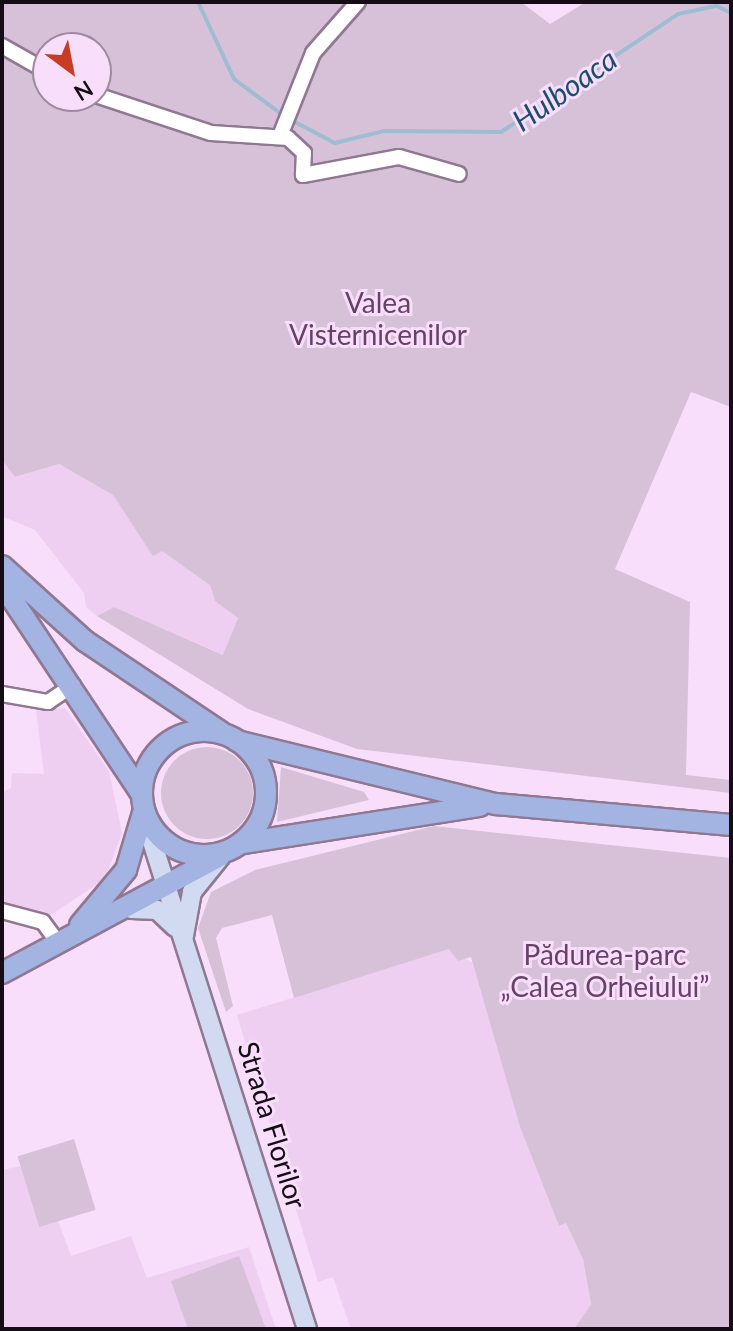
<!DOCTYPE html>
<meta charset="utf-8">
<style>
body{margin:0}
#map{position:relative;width:733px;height:1331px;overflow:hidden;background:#f8defa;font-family:Lato,sans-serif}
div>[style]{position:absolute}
.built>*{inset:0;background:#efcff1}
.green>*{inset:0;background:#d7c1d9;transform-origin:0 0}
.round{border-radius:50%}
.stream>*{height:4px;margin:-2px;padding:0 2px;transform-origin:2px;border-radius:2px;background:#9ebcd2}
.roads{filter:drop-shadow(2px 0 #907892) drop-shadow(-2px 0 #907892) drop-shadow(0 2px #907892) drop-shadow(0 -2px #907892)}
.street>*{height:14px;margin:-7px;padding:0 7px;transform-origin:7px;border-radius:7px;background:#fff}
.secondary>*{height:18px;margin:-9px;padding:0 9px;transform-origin:9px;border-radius:9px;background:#d1daf0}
.primary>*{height:20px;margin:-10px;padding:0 10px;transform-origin:10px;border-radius:10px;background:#a4b4e2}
.primary>.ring{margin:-10px;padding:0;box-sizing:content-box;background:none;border:20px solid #a4b4e2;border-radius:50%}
span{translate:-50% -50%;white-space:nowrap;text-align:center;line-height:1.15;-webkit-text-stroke:6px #f8defa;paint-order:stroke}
.park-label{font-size:28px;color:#664268}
.street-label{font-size:28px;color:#150c16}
.water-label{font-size:30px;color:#1b4e6e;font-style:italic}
.frame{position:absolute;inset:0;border:4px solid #150c16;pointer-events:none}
.north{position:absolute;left:32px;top:32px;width:80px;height:80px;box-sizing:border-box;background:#f8defa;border:2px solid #9d8a9f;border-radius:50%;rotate:148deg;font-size:22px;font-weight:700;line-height:32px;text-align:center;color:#150c16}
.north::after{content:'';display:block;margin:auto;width:28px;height:36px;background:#c73c24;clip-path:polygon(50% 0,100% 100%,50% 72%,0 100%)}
</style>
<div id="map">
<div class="built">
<i style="clip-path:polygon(2px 460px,15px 477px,59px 464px,113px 495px,145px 537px,210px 585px,215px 601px,238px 618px,224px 655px,114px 607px,97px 616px,86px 607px,84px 593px,35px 530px,2px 516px)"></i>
<i style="clip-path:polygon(65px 708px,109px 771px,122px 833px,105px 879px,43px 920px,2px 908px,2px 792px,11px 788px,12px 773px,44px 774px,36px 710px)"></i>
<i style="clip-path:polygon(449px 949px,473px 963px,520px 1127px,559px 1226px,566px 1223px,583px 1259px,591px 1304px,574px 1329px,351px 1329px,333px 1277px,318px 1282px,237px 1015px)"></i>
<i style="clip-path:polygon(73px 1155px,58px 1220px,71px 1256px,131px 1236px,147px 1278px,249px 1247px,276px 1329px,2px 1329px,2px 1170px)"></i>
</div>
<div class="green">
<i style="clip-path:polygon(evenodd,2px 2px,521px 2px,550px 24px,586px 2px,731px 2px,731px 407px,691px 392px,615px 569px,690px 602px,686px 775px,731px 780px,731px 793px,357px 749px,248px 709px,97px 616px,114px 607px,223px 655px,238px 618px,215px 601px,210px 585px,162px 551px,153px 556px,113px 495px,59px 464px,15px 477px,2px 460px,2px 2px,48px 48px,96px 48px,96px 96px,48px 96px,48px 48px)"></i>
<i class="round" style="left:161px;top:747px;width:92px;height:92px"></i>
<i style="clip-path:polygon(281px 767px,364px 792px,369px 800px,277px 822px)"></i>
<i style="clip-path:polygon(434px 826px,731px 858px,731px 1329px,574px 1329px,591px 1304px,583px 1259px,566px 1223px,559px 1226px,520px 1127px,471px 957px,458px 961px,449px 949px,294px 998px,272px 915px,222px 928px,216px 938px,233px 1006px,226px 1012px,198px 928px,211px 892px,255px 870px)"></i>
<i style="left:74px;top:1139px;width:74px;height:59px;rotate:73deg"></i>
<i style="clip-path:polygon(239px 1256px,266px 1329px,188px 1329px,171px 1281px)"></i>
</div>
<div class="stream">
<i style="left:198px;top:2px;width:85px;rotate:64.9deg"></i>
<i style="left:234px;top:79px;width:62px;rotate:36.5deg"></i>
<i style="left:295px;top:122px;width:45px;rotate:27.7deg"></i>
<i style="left:335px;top:143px;width:50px;rotate:-13.8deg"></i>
<i style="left:384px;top:131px;width:117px;rotate:0.5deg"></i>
<i style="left:501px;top:132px;width:213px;rotate:-33.7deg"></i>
<i style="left:678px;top:14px;width:40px;rotate:-12deg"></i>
<i style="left:717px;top:6px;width:16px;rotate:27deg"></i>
</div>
<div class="roads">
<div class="street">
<i style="left:2px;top:46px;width:53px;rotate:29.5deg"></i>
<i style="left:96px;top:95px;width:121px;rotate:18.3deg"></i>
<i style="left:211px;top:133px;width:77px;rotate:3.7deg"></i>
<i style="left:288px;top:138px;width:22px;rotate:43deg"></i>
<i style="left:304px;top:153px;width:22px;rotate:93deg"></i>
<i style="left:303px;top:175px;width:98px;rotate:-10.6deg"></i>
<i style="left:399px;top:157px;width:62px;rotate:15.8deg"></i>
<i style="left:280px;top:136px;width:89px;rotate:-68.3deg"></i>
<i style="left:313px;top:53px;width:68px;rotate:-48.6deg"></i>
<i style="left:2px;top:694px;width:47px;rotate:9.9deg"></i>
<i style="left:48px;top:702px;width:30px;rotate:-34deg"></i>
<i style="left:2px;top:911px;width:42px;rotate:15deg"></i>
<i style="left:43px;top:922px;width:24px;rotate:54deg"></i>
</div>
<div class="secondary">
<i style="left:143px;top:813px;width:541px;rotate:72.37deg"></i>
<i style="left:131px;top:909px;width:26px;rotate:2deg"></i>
<i style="left:157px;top:910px;width:25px;rotate:43deg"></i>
<i style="left:184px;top:936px;width:45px;rotate:-79.7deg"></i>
<i style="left:192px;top:892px;width:41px;rotate:-50.9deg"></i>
</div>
<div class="primary">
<i style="left:2px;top:566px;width:112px;rotate:42.1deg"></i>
<i style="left:85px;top:641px;width:164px;rotate:33.8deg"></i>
<i style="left:2px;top:584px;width:251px;rotate:56.4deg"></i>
<i class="ring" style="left:142px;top:731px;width:104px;height:104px"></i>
<i style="left:237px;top:741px;width:267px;rotate:13.7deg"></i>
<i style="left:496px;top:804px;width:236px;rotate:5.1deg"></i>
<i style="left:243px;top:843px;width:240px;rotate:-8.9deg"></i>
<i style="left:80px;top:925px;width:72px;rotate:-50.1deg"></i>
<i style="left:126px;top:870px;width:59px;rotate:-73.4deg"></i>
<i style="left:2px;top:973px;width:247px;rotate:-28.2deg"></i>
</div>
</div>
<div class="park-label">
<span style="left:378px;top:318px">Valea<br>Visternicenilor</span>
<span style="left:605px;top:970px">Pădurea-parc<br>„Calea Orheiului”</span>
</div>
<div class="street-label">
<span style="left:273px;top:1125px;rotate:73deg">Strada Florilor</span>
</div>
<div class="water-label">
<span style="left:564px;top:89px;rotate:-35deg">Hulboaca</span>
</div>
<div class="frame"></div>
<div class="north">N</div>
</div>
